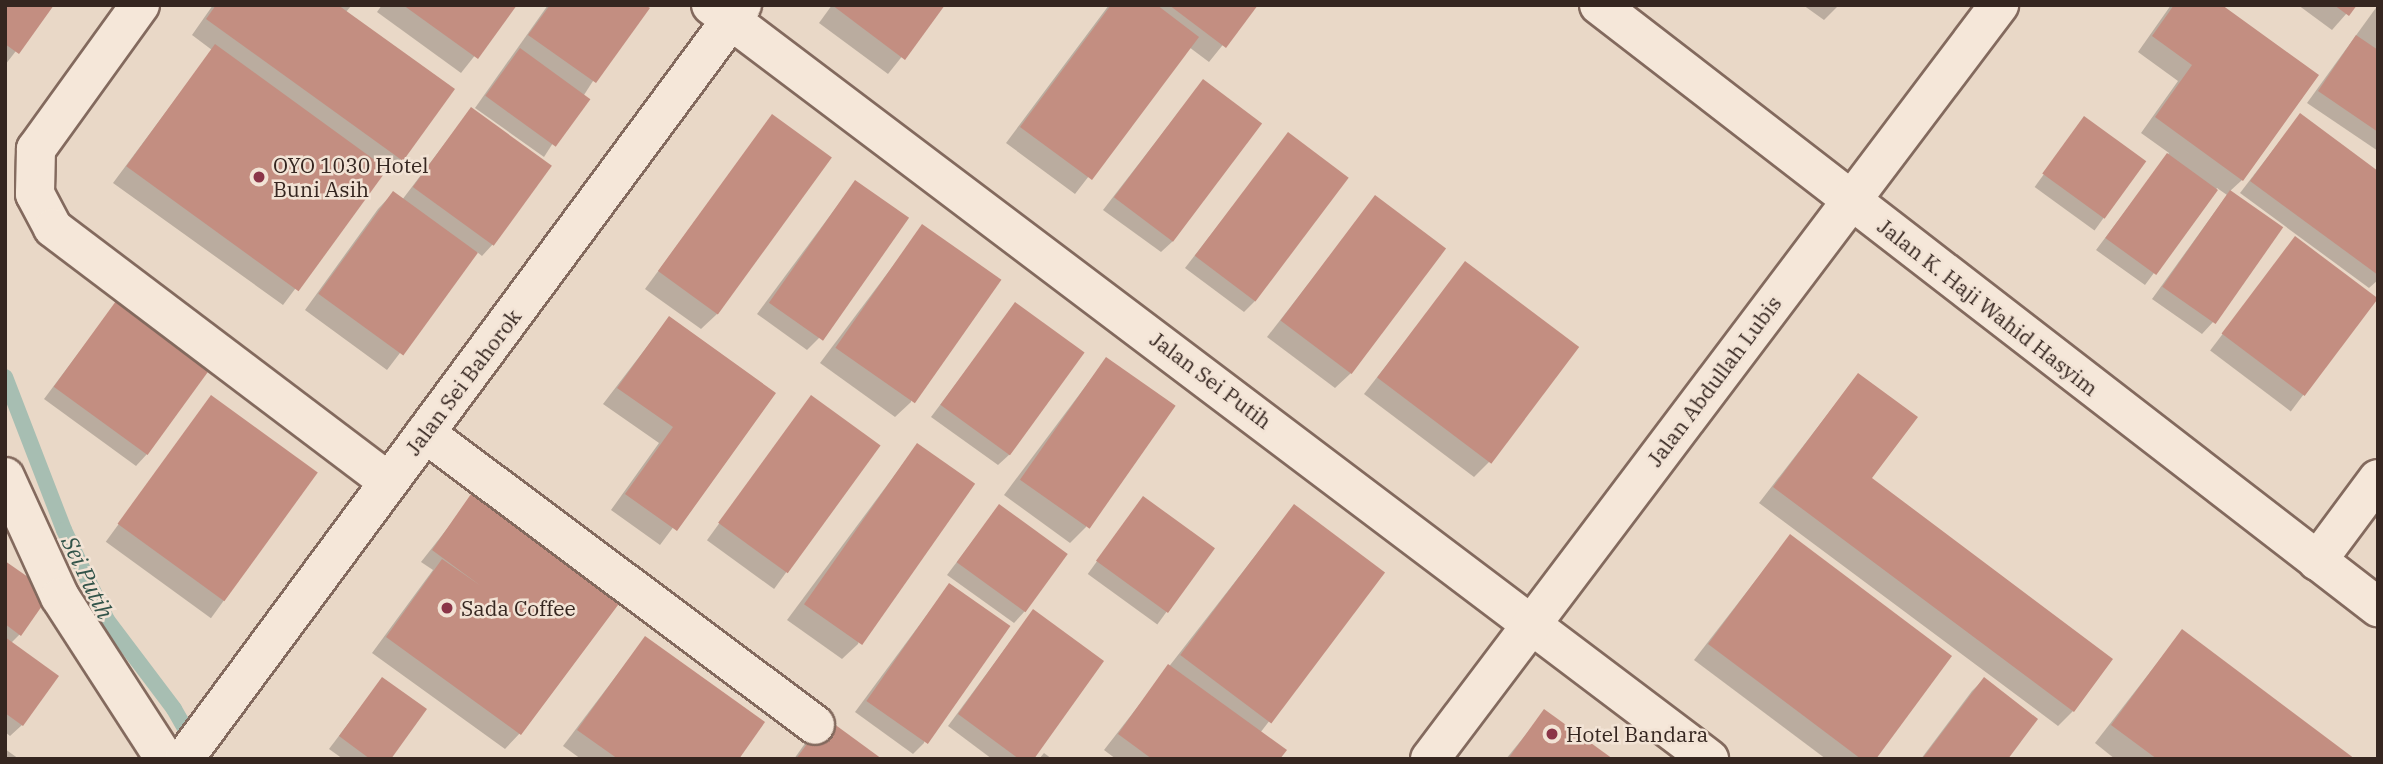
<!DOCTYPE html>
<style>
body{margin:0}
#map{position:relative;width:2383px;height:764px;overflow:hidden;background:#e9d8c7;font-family:"IBM Plex Serif",serif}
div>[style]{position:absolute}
.shadow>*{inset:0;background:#0003;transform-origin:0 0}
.stream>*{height:16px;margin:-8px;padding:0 8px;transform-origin:8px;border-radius:8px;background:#a7beb2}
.building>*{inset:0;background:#c38e81;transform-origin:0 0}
.roads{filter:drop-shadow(2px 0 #836a5e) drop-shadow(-2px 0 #836a5e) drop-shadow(0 2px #836a5e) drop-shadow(0 -2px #836a5e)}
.minor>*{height:38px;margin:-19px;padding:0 19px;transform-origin:19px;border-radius:19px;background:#f5e7d9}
.dots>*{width:19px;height:19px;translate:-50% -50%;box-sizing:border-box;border:4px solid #f2e3d5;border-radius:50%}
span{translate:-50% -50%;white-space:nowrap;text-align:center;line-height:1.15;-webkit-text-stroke:5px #f2e3d5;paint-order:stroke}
.poi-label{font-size:21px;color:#352620}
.left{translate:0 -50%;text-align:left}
.street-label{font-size:21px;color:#352620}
.water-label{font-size:23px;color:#315349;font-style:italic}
.frame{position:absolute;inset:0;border:7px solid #352620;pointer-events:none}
</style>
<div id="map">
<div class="shadow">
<i style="clip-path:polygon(5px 5px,52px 5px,5px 65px)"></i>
<i style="clip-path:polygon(213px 5px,352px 5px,345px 13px,401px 159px,386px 175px,383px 172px,283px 305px,113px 183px,212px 50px,192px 35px)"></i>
<i style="clip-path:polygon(382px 5px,515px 5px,461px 73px,377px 12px)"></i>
<i style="clip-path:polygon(548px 5px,642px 5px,544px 157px,475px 108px)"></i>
<i style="clip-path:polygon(832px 5px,943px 5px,888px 74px,819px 23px)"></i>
<i style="clip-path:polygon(1109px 5px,1255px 5px,1209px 62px,1189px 47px,1075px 194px,1006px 143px)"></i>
<i style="clip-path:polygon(1803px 5px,1839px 5px,1824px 20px)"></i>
<i style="clip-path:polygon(2171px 5px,2219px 5px,2242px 180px,2229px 192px,2213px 322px,2202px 334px,2152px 299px,2227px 195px,2217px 188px,2145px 285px,2096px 250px,2169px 153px,2141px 133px,2178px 81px,2138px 52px)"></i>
<i style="clip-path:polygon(2298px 5px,2354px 5px,2332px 30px)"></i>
<i style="clip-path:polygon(2378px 5px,2378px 151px,2307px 103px)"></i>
<i style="clip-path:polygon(1203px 81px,1173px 241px,1161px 252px,1103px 210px)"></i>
<i style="clip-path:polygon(471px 109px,550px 166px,493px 244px,482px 256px,477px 252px,387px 370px,305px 310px,378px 209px,393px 193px,402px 200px)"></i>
<i style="clip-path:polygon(2300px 115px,2378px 173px,2378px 280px,2369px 288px,2240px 193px)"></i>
<i style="clip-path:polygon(772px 116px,717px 314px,701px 329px,645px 289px)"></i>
<i style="left:2084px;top:119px;width:74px;height:84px;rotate:36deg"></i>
<i style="clip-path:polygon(1288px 135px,1255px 301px,1244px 312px,1185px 268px)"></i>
<i style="clip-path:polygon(855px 182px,819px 338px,807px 350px,757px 314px)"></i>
<i style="clip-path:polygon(1375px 198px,1351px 373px,1335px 388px,1267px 337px)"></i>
<i style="clip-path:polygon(923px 226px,911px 402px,895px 417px,820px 363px)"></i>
<i style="left:2295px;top:238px;width:101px;height:141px;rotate:37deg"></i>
<i style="clip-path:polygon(1465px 264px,1490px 461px,1474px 477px,1364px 394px)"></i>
<i style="clip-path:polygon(116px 303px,147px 454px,136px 466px,44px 399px)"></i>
<i style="clip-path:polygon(1015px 305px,1010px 454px,998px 465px,931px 417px)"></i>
<i style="clip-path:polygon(669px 318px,773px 393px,660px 545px,611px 510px,659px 443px,603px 404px)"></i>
<i style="clip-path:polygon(1106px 359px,1086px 527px,1070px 543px,1004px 495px)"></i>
<i style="clip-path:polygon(1858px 375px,1869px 478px,2073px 711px,2058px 726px,1759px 503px)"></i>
<i style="left:211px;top:397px;width:130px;height:179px;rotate:36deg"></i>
<i style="left:811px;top:397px;width:83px;height:177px;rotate:36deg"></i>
<i style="clip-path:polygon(917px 445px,858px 644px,842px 659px,787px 620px)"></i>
<i style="clip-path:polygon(472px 497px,520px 733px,505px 749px,372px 653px,433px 570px,421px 562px)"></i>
<i style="left:1143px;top:498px;width:86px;height:94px;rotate:36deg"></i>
<i style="clip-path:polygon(999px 506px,1025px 611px,1014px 623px,947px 575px)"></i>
<i style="clip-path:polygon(1294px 506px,1383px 573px,1260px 733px,1278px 759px,1116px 759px,1104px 750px)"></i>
<i style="clip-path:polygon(1790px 536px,1873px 759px,1826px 759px,1694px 660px)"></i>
<i style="clip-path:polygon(5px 563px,20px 634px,11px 643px,22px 725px,10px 736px,5px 732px)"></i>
<i style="clip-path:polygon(949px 585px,924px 743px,913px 754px,855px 712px)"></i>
<i style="clip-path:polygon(1033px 611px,1031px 759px,992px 759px,948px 726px)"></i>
<i style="clip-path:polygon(2182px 631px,2352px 759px,2115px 759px,2095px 743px)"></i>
<i style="clip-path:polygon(645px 638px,737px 759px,581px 759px,563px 746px)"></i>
<i style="clip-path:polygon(382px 679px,389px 759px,343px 759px,329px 749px)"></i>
<i style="clip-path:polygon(1984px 679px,2006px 759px,1921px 759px,1972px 691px)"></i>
<i style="clip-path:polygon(1544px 712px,1610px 759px,1506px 759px)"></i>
<i style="clip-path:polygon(811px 735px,879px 759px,794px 759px)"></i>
<i style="clip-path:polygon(5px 749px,19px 759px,5px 759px)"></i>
<i style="clip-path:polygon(1044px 753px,1052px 759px,1039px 759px)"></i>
</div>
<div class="stream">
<i style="left:5px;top:377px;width:164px;rotate:68.9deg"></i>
<i style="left:64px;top:530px;width:100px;rotate:64.5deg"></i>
<i style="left:107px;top:620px;width:111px;rotate:53deg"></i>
<i style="left:174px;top:709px;width:40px;rotate:60.3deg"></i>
</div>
<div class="building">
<i style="clip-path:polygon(5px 5px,54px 5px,19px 54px,5px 44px)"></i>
<i style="clip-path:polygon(216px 5px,338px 5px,455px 89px,403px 161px,206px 19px)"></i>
<i style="clip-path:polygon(403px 5px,517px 5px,478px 59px)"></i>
<i style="clip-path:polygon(550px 5px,645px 5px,650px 8px,596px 83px,528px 35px)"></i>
<i style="clip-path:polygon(832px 5px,945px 5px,905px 60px)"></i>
<i style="clip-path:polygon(1111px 5px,1157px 5px,1199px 37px,1092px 180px,1020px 127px)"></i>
<i style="clip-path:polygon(1169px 5px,1258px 5px,1226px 48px)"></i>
<i style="clip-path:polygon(2174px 5px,2222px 5px,2319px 75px,2243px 181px,2155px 117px,2192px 65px,2152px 36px)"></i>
<i style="clip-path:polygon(2334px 5px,2357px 5px,2349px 16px)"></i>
<i style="clip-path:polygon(2356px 35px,2378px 50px,2378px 132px,2318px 91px)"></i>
<i style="left:215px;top:44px;width:213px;height:151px;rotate:36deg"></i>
<i style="left:520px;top:48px;width:87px;height:59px;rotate:36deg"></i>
<i style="left:1203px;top:79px;width:74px;height:148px;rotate:37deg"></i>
<i style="left:471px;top:107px;width:100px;height:99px;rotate:36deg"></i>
<i style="clip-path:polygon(2300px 113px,2378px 171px,2378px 275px,2250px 181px)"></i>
<i style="left:772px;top:114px;width:74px;height:194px;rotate:36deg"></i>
<i style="left:2084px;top:116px;width:77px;height:71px;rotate:36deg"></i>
<i style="left:1288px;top:132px;width:76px;height:155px;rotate:37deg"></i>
<i style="left:2167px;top:153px;width:63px;height:105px;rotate:36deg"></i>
<i style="left:855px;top:180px;width:66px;height:150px;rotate:35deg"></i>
<i style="left:2230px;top:190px;width:65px;height:118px;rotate:35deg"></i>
<i style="left:393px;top:191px;width:105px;height:127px;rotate:36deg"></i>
<i style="left:1375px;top:195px;width:89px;height:157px;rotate:37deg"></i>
<i style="left:922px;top:224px;width:97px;height:151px;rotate:35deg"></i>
<i style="left:2295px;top:236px;width:104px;height:122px;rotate:37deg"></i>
<i style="left:1465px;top:261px;width:143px;height:146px;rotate:37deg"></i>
<i style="left:116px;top:301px;width:116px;height:106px;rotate:36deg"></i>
<i style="left:1015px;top:302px;width:86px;height:127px;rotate:36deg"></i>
<i style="clip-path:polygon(669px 316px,776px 393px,677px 531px,625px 494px,673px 427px,617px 388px)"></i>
<i style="left:1106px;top:357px;width:85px;height:150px;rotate:35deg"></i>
<i style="clip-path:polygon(1858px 373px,1918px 417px,1872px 478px,2113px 659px,2074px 712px,1773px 487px)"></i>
<i style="left:211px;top:395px;width:132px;height:159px;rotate:36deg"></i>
<i style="left:811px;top:395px;width:86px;height:158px;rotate:36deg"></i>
<i style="left:917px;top:443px;width:71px;height:197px;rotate:35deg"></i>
<i style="clip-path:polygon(471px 494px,574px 568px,624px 597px,521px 735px,386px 637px,442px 559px,481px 586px,432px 550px)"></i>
<i style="left:1143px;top:496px;width:89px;height:80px;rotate:36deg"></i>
<i style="left:999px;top:504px;width:85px;height:72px;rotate:36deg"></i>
<i style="left:1294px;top:504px;width:114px;height:189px;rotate:37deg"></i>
<i style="clip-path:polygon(1790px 534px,1952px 656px,1876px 759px,1861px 759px,1708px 644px)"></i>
<i style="clip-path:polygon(5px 561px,51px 593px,21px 636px,5px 624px)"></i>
<i style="left:949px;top:583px;width:75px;height:144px;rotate:35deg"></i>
<i style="clip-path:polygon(1033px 609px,1104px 661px,1034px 759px,1019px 759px,958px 714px)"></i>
<i style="clip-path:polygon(2182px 629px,2355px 759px,2157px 759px,2111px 725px)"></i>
<i style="clip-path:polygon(645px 636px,765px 722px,739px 759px,618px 759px,577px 730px)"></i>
<i style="clip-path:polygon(5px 637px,59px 676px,23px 726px,5px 713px)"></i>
<i style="clip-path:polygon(1168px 664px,1287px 750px,1280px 759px,1152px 759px,1118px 734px)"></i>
<i style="clip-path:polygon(382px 677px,427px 709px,391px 759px,370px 759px,339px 736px)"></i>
<i style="clip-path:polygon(1984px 677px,2038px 719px,2008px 759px,1922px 759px)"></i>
<i style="clip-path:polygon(1544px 709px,1613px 759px,1508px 759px)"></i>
<i style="clip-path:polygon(826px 718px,882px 759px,796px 759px)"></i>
</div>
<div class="roads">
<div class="minor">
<i style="left:140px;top:5px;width:178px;rotate:125.8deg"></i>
<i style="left:36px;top:149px;width:45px;rotate:91.3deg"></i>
<i style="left:35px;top:194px;width:38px;rotate:62deg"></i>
<i style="left:53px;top:228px;width:420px;rotate:37.1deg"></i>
<i style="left:711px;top:5px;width:1251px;rotate:37.07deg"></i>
<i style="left:1599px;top:5px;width:985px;rotate:37.7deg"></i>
<i style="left:425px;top:433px;width:487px;rotate:36.8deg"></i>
<i style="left:5px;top:477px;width:132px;rotate:65.4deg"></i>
<i style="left:60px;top:597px;width:193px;rotate:57.1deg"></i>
<i style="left:2317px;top:561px;width:102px;rotate:-53.4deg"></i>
<i style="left:184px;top:759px;width:938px;rotate:-53.5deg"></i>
<i style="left:1430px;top:759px;width:945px;rotate:-52.96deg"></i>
</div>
</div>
<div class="dots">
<i style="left:259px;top:177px;background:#8b3548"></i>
<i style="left:447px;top:608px;background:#8b3548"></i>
<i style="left:1552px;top:734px;background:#8b3548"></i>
</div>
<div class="poi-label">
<span class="left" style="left:273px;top:177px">OYO 1030 Hotel<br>Buni Asih</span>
<span class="left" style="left:461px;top:608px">Sada Coffee</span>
<span class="left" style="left:1566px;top:734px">Hotel Bandara</span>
</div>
<div class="street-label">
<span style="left:1988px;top:307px;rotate:38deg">Jalan K. Haji Wahid Hasyim</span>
<span style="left:1211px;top:380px;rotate:37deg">Jalan Sei Putih</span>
<span style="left:1714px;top:381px;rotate:-53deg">Jalan Abdullah Lubis</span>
<span style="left:463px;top:382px;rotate:-53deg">Jalan Sei Bahorok</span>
</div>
<div class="water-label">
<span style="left:88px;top:577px;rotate:64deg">Sei Putih</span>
</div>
<div class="frame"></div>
</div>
